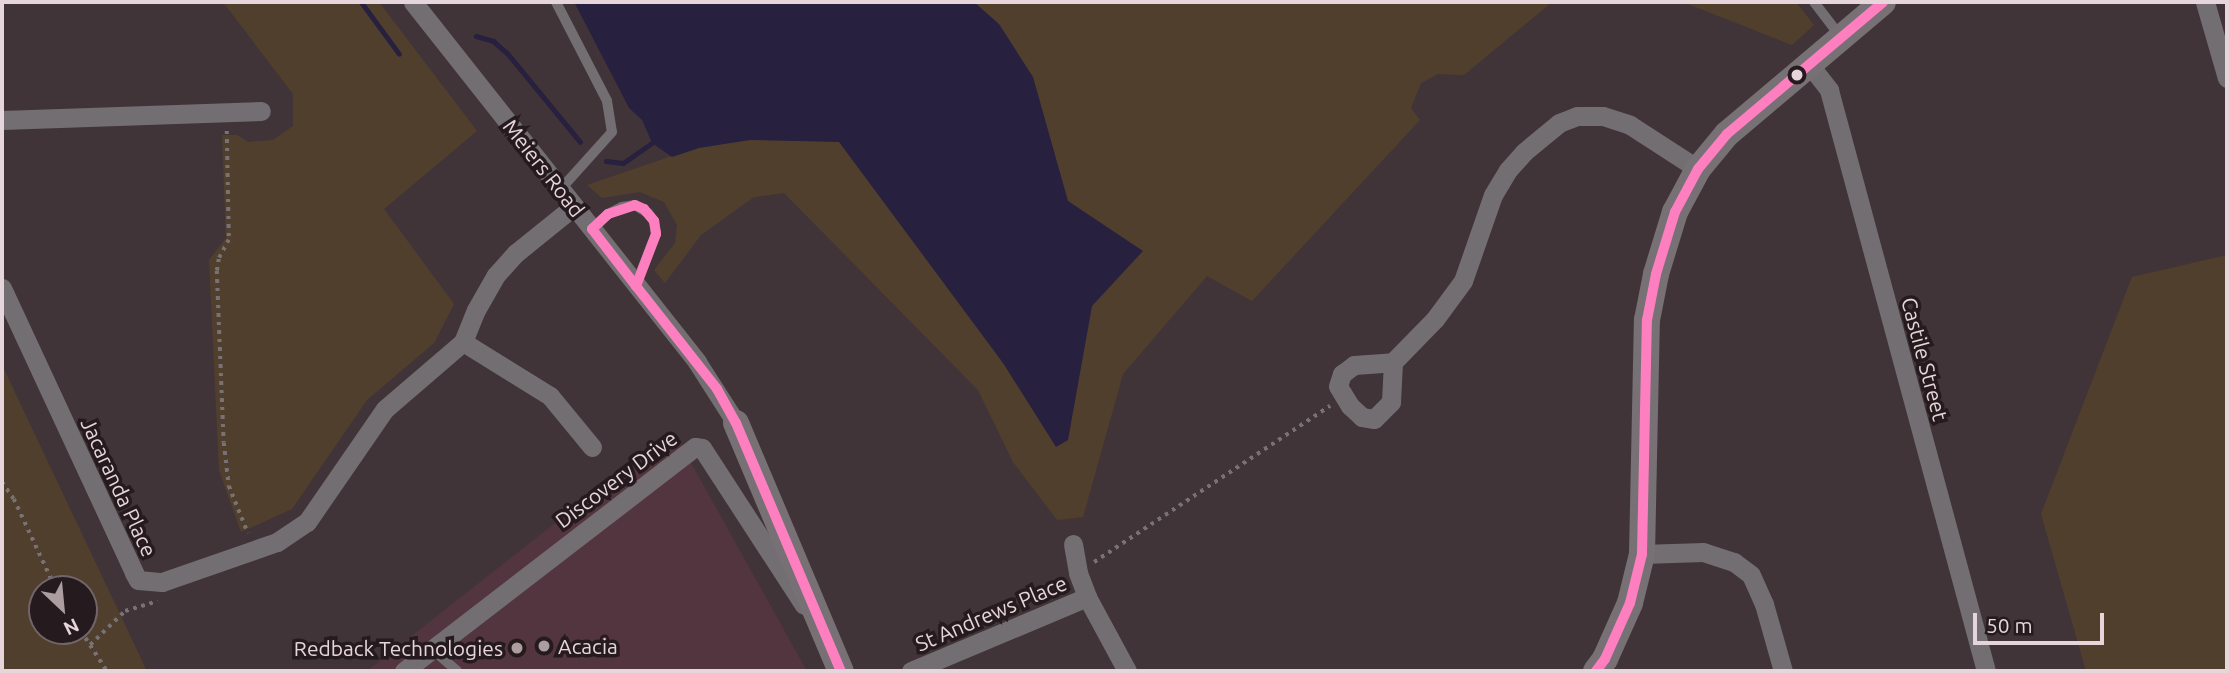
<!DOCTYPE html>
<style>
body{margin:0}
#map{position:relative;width:2229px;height:673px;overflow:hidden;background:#413438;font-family:Ubuntu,sans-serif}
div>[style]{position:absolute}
.built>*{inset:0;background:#52353e}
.green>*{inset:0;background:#513f2e}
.water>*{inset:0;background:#27203e}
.stream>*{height:5px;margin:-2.5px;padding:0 2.5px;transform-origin:2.5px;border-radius:2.5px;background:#27203e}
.path>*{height:3.5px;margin-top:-1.75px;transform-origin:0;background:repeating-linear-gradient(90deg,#787275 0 3.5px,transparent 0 8.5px)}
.lane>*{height:10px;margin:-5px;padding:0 5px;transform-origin:5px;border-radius:5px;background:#736e72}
.street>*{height:19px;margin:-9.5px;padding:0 9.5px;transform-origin:9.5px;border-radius:9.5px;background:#736e72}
.secondary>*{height:26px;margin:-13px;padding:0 13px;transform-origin:13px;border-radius:13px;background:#777074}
.bus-1>*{height:10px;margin:-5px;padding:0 5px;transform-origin:5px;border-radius:5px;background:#fe7fbf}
.dots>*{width:19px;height:19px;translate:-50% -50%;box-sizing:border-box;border:4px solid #251a1d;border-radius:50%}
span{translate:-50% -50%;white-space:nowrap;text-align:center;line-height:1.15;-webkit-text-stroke:7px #251a1d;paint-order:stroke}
.street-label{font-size:21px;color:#e6d5da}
.poi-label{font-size:21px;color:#e6d5da}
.left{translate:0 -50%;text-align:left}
.right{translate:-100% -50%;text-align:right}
.frame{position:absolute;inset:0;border:4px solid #e6d5da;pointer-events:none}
.north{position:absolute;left:28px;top:575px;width:70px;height:70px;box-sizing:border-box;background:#251a1d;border:2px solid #726569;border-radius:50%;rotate:154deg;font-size:19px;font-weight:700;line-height:28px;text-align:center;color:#e6d5da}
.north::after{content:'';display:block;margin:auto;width:24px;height:32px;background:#ac9da1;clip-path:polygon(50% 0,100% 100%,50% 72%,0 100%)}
.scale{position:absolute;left:1973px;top:613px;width:131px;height:32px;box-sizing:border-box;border:4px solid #e6d5da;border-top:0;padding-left:9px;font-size:21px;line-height:24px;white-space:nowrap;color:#e6d5da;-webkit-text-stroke:5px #251a1d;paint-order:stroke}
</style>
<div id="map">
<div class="built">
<i style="clip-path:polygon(675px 434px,807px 671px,367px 671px,587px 498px)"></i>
</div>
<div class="green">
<i style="clip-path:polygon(223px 2px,379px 2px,477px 131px,384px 209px,454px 304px,434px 343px,367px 400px,292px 509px,241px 532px,219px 470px,209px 260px,226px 238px,222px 135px,237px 135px,248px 142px,273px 140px,293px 126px,293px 94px)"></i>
<i style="clip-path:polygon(574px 2px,1552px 2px,1464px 75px,1438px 74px,1421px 83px,1411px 108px,1420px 120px,1252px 301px,1207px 276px,1123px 374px,1083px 517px,1057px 520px,1013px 462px,978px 390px,784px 193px,754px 197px,701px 235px,665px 283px,654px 270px,675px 243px,677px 225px,664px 202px,640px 192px,602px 198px,587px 185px,672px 156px,652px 143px,642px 120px,629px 108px)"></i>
<i style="clip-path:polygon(1683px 2px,1796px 2px,1814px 25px,1792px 45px)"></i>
<i style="clip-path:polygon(2227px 255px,2227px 671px,2086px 671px,2041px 514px,2132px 277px)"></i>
<i style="clip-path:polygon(evenodd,2px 365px,145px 667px,145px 671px,2px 671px,2px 365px,84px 589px,84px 631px,42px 631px,42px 589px,84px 589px)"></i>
</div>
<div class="water">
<i style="clip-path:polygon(574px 2px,974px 2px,999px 24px,1033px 77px,1068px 201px,1143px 251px,1092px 306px,1068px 440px,1056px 447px,1003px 363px,839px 142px,750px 140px,699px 148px,672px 157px,652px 143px,642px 120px,629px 108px)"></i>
</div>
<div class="stream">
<i style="left:361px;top:2px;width:64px;rotate:53.8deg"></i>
<i style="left:476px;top:36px;width:18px;rotate:16deg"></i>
<i style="left:493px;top:41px;width:18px;rotate:41deg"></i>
<i style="left:507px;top:53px;width:115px;rotate:50.6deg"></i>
<i style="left:606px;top:161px;width:17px;rotate:7deg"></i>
<i style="left:623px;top:163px;width:35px;rotate:-35deg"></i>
</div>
<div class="path">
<i style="left:227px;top:131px;width:109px;rotate:88.9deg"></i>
<i style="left:229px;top:240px;width:21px;rotate:118deg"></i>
<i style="left:219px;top:259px;width:12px;rotate:99deg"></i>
<i style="left:217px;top:271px;width:172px;rotate:87.7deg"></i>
<i style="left:224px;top:443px;width:43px;rotate:83.4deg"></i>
<i style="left:229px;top:486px;width:51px;rotate:68deg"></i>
<i style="left:2px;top:482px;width:21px;rotate:55deg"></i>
<i style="left:14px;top:499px;width:99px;rotate:65deg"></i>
<i style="left:1094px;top:562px;width:283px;rotate:-33.5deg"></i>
<i style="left:81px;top:631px;width:48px;rotate:57deg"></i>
<i style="left:90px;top:645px;width:49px;rotate:-44.2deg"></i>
<i style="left:125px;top:611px;width:34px;rotate:-17deg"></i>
</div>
<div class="lane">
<i style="left:556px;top:2px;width:111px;rotate:62.7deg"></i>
<i style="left:607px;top:101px;width:31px;rotate:81deg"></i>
<i style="left:612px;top:132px;width:67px;rotate:132deg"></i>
<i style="left:1814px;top:2px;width:43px;rotate:52.6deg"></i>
<i style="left:592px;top:229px;width:22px;rotate:-43deg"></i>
<i style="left:608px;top:214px;width:16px;rotate:-27deg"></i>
<i style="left:622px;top:207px;width:13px;rotate:-9deg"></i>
<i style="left:635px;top:205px;width:15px;rotate:32deg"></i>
<i style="left:648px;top:213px;width:10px;rotate:53deg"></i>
<i style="left:654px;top:221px;width:13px;rotate:81deg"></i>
<i style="left:656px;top:234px;width:55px;rotate:111.4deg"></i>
<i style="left:432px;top:649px;width:33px;rotate:41deg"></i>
</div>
<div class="street">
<i style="left:413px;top:2px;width:459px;rotate:51.7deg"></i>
<i style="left:697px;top:362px;width:72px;rotate:57.4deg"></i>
<i style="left:2205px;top:2px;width:79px;rotate:73.9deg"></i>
<i style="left:1809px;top:64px;width:33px;rotate:52deg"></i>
<i style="left:1829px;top:90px;width:602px;rotate:74.88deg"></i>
<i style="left:2px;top:120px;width:259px;rotate:-2deg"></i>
<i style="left:2px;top:288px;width:314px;rotate:65.1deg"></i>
<i style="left:134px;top:573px;width:8px;rotate:60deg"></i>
<i style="left:138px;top:580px;width:24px;rotate:5deg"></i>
<i style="left:162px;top:582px;width:122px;rotate:-19.2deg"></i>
<i style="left:277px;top:542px;width:36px;rotate:-34deg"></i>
<i style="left:307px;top:522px;width:137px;rotate:-55.4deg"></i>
<i style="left:385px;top:409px;width:103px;rotate:-40.7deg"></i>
<i style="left:463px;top:342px;width:35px;rotate:-68deg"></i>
<i style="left:476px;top:310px;width:40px;rotate:-60.3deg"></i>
<i style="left:496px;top:275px;width:30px;rotate:-48deg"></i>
<i style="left:516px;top:253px;width:73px;rotate:-38.9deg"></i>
<i style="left:463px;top:342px;width:102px;rotate:31.8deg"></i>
<i style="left:550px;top:396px;width:66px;rotate:50.5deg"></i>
<i style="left:1393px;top:362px;width:40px;rotate:92.9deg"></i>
<i style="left:1391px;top:402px;width:24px;rotate:135deg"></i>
<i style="left:1374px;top:419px;width:12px;rotate:-171deg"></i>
<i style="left:1362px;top:417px;width:16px;rotate:-137deg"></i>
<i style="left:1350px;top:406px;width:23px;rotate:-121deg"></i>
<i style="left:1338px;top:386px;width:13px;rotate:-72deg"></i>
<i style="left:1342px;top:374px;width:15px;rotate:-37deg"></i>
<i style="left:1354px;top:365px;width:39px;rotate:-4deg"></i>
<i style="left:1393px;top:362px;width:60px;rotate:-45.7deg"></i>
<i style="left:1435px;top:319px;width:47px;rotate:-53.6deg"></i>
<i style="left:1463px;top:281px;width:91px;rotate:-70.8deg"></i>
<i style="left:1493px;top:195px;width:29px;rotate:-59deg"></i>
<i style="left:1508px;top:170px;width:24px;rotate:-48deg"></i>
<i style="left:1524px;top:152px;width:45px;rotate:-39.6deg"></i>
<i style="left:1559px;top:123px;width:19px;rotate:-21deg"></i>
<i style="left:1577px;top:116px;width:26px"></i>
<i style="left:1603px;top:116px;width:28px;rotate:18deg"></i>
<i style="left:1630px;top:125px;width:81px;rotate:32.9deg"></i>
<i style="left:1073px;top:544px;width:29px;rotate:80deg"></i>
<i style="left:1078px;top:573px;width:26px;rotate:69deg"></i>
<i style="left:1087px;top:597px;width:84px;rotate:61.6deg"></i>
<i style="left:1642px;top:554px;width:61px;rotate:-1.9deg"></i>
<i style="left:1703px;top:552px;width:33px;rotate:18deg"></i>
<i style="left:1734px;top:562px;width:21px;rotate:37deg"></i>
<i style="left:1751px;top:575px;width:32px;rotate:66deg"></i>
<i style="left:1764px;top:604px;width:70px;rotate:74.2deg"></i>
<i style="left:404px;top:671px;width:367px;rotate:-37.6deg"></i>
<i style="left:695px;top:447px;width:7px;rotate:8deg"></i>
<i style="left:702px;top:448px;width:187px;rotate:57deg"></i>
<i style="left:911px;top:671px;width:191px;rotate:-22.8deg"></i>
</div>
<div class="secondary">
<i style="left:736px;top:423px;width:269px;rotate:67.1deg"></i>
<i style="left:1596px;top:671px;width:15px;rotate:-53deg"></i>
<i style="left:1605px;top:659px;width:61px;rotate:-65.9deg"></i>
<i style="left:1630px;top:603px;width:50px;rotate:-76.2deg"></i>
<i style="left:1642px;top:554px;width:234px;rotate:-88.8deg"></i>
<i style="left:1647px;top:320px;width:47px;rotate:-78.9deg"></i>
<i style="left:1656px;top:274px;width:65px;rotate:-73deg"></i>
<i style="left:1675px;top:212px;width:49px;rotate:-61.9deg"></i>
<i style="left:1698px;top:169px;width:45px;rotate:-50.4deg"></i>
<i style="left:1727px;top:134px;width:204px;rotate:-40.2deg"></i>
</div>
<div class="bus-1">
<i style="left:635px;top:205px;width:10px;rotate:24deg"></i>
<i style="left:644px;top:209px;width:16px;rotate:50deg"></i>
<i style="left:654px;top:221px;width:13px;rotate:81deg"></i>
<i style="left:656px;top:234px;width:56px;rotate:111deg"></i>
<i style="left:636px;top:286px;width:72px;rotate:-127.7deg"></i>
<i style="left:592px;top:229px;width:22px;rotate:-43deg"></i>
<i style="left:608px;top:214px;width:28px;rotate:-18deg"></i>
<i style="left:636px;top:286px;width:131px;rotate:51.8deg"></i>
<i style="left:717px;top:389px;width:39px;rotate:61deg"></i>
<i style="left:736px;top:423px;width:269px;rotate:67.1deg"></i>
<i style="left:1596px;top:671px;width:15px;rotate:-53deg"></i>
<i style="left:1605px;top:659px;width:61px;rotate:-65.9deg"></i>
<i style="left:1630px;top:603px;width:50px;rotate:-76.2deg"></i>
<i style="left:1642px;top:554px;width:234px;rotate:-88.8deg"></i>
<i style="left:1647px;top:320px;width:47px;rotate:-78.9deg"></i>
<i style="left:1656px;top:274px;width:65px;rotate:-73deg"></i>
<i style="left:1675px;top:212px;width:49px;rotate:-61.9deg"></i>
<i style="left:1698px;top:169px;width:45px;rotate:-50.4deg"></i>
<i style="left:1727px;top:134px;width:204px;rotate:-40.2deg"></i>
</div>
<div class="dots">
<i style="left:1797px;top:75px;background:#e6d5da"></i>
<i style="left:544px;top:646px;background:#ac9da1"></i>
<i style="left:517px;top:648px;background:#ac9da1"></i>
</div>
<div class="street-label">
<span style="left:544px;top:168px;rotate:52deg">Meiers Road</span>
<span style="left:1925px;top:359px;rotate:75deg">Castile Street</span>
<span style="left:616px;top:479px;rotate:-37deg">Discovery Drive</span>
<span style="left:119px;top:487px;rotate:65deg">Jacaranda Place</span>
<span style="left:991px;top:613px;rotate:-23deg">St Andrews Place</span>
</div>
<div class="poi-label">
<span class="left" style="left:558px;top:646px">Acacia</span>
<span class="right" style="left:503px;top:648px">Redback Technologies</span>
</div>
<div class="frame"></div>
<div class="north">N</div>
<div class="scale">50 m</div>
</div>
